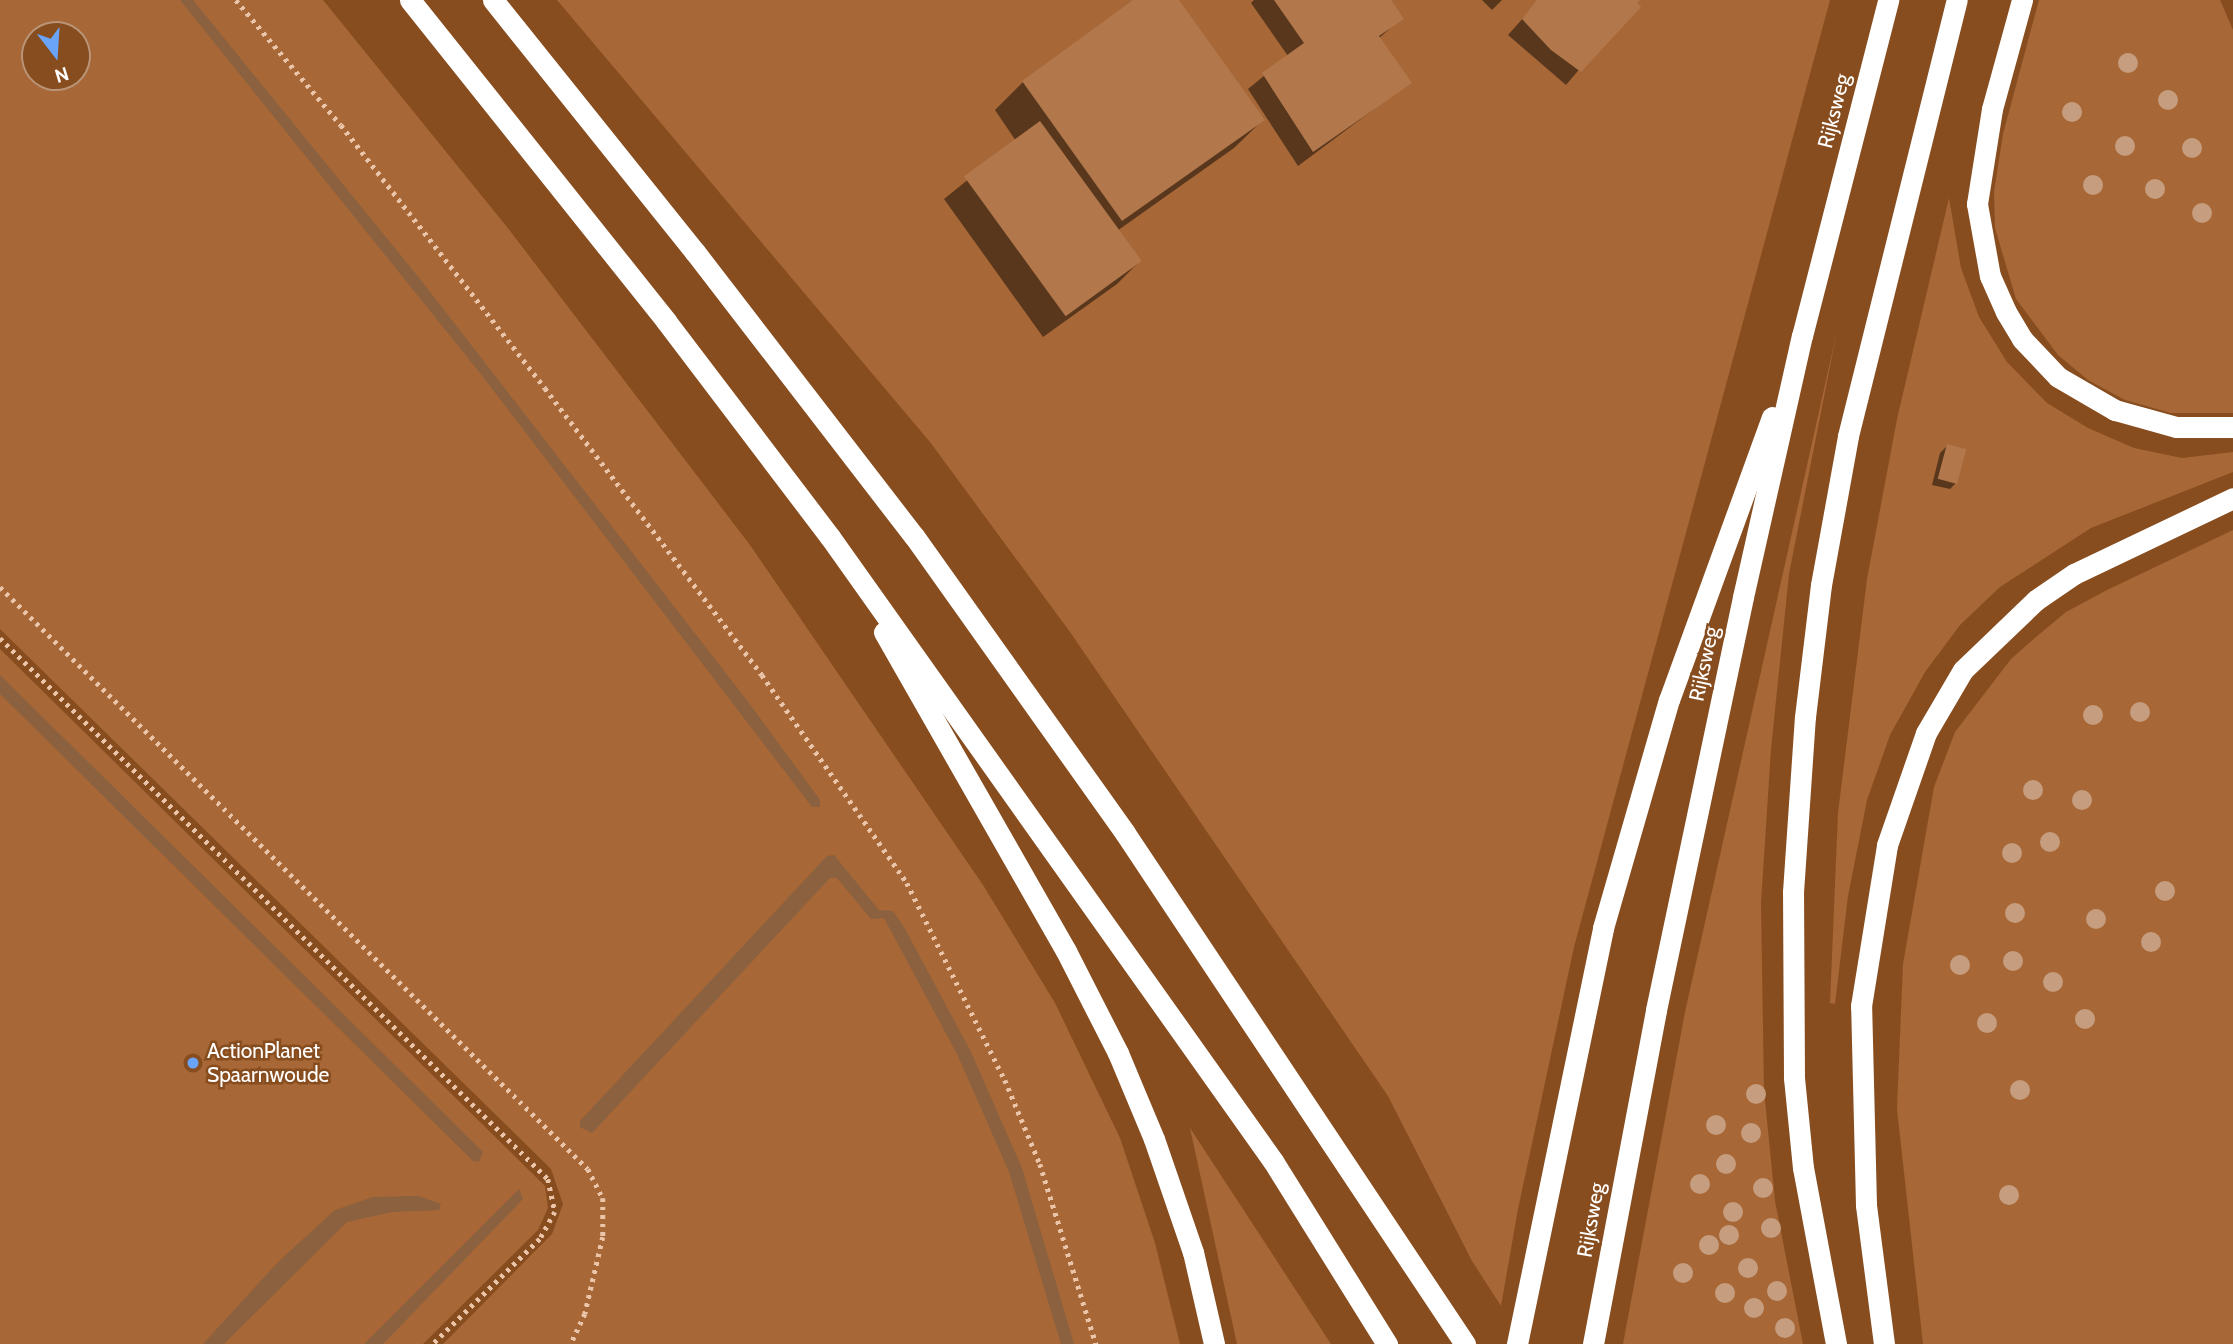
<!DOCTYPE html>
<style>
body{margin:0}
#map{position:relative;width:2233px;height:1344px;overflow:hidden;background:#884d1f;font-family:Cabin,sans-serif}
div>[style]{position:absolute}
.green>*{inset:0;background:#a76736}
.water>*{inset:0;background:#8b613f}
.shadow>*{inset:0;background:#0007}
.building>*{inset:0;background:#b2784c;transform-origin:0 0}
.path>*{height:4.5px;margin-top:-2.25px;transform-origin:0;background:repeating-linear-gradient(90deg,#ebc5a9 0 3.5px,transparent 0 8.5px)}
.highway>*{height:21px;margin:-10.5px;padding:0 10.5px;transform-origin:10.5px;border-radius:10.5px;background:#fff}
.trees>*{width:20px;height:20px;margin:-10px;border-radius:50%;background:#c69e7f}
.dots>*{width:19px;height:19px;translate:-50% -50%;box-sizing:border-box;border:4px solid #884d1f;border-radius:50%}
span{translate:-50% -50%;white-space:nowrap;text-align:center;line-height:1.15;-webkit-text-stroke:5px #884d1f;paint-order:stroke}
.street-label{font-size:21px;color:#fff}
.poi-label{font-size:21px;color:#fff}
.left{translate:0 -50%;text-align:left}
.north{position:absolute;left:21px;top:21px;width:70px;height:70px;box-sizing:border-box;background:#884d1f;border:2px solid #b89479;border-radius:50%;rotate:163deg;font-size:19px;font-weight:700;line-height:28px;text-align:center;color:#fff}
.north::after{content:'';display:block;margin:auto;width:24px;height:32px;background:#69a4f9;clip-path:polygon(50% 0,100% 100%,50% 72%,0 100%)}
</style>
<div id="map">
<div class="green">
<i style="clip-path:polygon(evenodd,0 0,323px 0,507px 227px,750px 545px,983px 885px,1055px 1003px,1120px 1138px,1155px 1243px,1180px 1344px,443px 1344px,552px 1234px,563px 1204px,551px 1169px,0 629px,0 0,35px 35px,77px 35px,77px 77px,35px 77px,35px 35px)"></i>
<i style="clip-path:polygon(557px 0,1830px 0,1574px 947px,1518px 1209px,1501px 1306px,1472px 1261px,1388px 1096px,1070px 632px,930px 442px)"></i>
<i style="clip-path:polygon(2039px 0,2220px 0,2233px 30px,2233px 413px,2171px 413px,2125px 400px,2088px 380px,2058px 355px,2016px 299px,1995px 228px,1994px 192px,2003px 134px)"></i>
<i style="clip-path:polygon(1949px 198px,1961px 268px,1979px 317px,2007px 362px,2047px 403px,2088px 428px,2134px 448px,2182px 458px,2233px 452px,2233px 472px,2091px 528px,2000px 587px,1960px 625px,1925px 672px,1890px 735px,1867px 800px,1848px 896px,1835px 1004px,1830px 1003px,1838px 813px,1867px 579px,1897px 419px)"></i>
<i style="clip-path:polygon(1837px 331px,1789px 574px,1771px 749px,1761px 903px,1764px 1090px,1775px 1201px,1803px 1344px,1623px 1344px,1685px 1012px)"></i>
<i style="clip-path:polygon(2233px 530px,2233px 1344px,1923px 1344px,1897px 1109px,1903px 964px,1934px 787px,1955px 732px,2011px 659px,2036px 637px,2066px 612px,2107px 590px)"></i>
<i style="clip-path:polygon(0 649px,545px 1186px,548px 1208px,538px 1230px,423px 1344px,0 1344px)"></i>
<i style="clip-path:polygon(1190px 1128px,1331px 1344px,1237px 1344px)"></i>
</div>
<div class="water">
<i style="clip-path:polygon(180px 0,193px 0,420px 279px,749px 703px,820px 800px,820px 807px,812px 807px,480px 373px)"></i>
<i style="clip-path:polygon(0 675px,483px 1152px,479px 1162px,473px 1161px,0 694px)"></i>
<i style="clip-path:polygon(834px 855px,879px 910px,893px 911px,904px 927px,971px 1052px,1022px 1168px,1074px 1344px,1061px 1344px,1009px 1172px,958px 1056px,884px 918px,871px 919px,837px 878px,830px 878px,592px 1133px,580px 1127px,580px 1121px,827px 856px)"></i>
<i style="clip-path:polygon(519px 1189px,523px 1199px,383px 1344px,364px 1344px)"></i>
<i style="clip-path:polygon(419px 1196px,441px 1204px,439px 1210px,392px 1212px,347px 1222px,224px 1344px,203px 1344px,278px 1262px,335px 1210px,373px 1197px)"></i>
</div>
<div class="shadow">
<i style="clip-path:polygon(1136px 0,1177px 0,1263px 120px,1234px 148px,1117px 231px,1139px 262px,1117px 284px,1043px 337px,944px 199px,1016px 141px,995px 110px,1023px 82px)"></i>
<i style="clip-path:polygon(1254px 0,1389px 0,1402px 18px,1378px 39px,1409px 83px,1298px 166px,1248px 89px,1288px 56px,1251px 3px)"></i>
<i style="clip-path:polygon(1482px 0,1502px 0,1492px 10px)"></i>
<i style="clip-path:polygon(1539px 0,1638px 0,1566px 85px,1508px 35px)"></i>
<i style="clip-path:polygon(1947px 446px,1957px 482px,1950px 489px,1932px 485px,1940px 453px)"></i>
</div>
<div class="building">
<i style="clip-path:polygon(1133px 0,1179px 0,1265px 120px,1122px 221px,1022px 81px)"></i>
<i style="clip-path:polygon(1274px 0,1391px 0,1404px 19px,1379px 36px,1412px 83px,1313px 152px,1262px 73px,1304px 43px)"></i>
<i style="clip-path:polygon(1537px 0,1640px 0,1637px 3px,1641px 7px,1581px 72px,1551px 50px,1522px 19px)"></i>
<i style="left:1040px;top:121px;width:173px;height:94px;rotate:54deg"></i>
<i style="left:1947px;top:444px;width:20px;height:36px;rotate:15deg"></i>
</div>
<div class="path">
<i style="left:236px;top:0;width:163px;rotate:50deg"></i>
<i style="left:341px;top:125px;width:333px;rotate:52.2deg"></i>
<i style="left:545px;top:388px;width:360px;rotate:52.9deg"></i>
<i style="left:762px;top:675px;width:254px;rotate:55.1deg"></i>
<i style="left:907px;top:883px;width:220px;rotate:63.6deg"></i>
<i style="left:1005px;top:1080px;width:91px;rotate:67.4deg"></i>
<i style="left:1040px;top:1164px;width:189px;rotate:72.7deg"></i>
<i style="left:0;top:587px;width:827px;rotate:44.71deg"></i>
<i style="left:588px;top:1169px;width:33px;rotate:63deg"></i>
<i style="left:603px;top:1198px;width:39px;rotate:90deg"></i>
<i style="left:603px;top:1237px;width:79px;rotate:103.2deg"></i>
<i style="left:585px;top:1314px;width:33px;rotate:115deg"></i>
<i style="left:0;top:638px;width:770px;rotate:44.63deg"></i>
<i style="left:548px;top:1179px;width:34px;rotate:78deg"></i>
<i style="left:555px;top:1212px;width:31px;rotate:119deg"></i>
<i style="left:540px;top:1239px;width:150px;rotate:135.5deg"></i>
</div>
<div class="highway">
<i style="left:410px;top:0;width:411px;rotate:51.4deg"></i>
<i style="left:666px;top:321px;width:271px;rotate:52.8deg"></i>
<i style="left:830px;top:537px;width:765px;rotate:54.63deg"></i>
<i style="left:1273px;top:1161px;width:216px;rotate:58.1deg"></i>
<i style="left:493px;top:0;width:323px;rotate:51.3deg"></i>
<i style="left:695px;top:252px;width:359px;rotate:52.4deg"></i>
<i style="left:914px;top:536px;width:364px;rotate:54.6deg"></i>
<i style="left:1125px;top:833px;width:614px;rotate:56.36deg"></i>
<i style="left:2022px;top:0;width:113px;rotate:105.4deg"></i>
<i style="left:1992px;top:109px;width:96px;rotate:99deg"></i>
<i style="left:1977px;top:204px;width:73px;rotate:79.8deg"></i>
<i style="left:1990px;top:276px;width:39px;rotate:66deg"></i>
<i style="left:2006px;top:312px;width:31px;rotate:59deg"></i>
<i style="left:2022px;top:339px;width:52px;rotate:46.5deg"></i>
<i style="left:2058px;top:377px;width:66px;rotate:30.1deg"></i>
<i style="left:2115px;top:410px;width:63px;rotate:15.6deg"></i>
<i style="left:2176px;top:427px;width:57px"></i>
<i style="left:884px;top:632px;width:367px;rotate:60.3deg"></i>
<i style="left:1066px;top:951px;width:114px;rotate:63deg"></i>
<i style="left:1118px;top:1053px;width:93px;rotate:67.3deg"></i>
<i style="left:1154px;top:1139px;width:120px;rotate:71deg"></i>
<i style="left:1193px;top:1252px;width:94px;rotate:77.1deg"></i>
<i style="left:1517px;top:1344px;width:425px;rotate:-78.3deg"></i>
<i style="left:1603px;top:928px;width:237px;rotate:-73.9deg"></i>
<i style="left:1669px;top:700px;width:301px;rotate:-70deg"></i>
<i style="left:1593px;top:1344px;width:340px;rotate:-79.3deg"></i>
<i style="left:1656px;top:1010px;width:422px;rotate:-78.1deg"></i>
<i style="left:1743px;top:597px;width:268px;rotate:-77.3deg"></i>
<i style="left:1802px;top:336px;width:347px;rotate:-75.6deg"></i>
<i style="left:1836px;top:1344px;width:179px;rotate:-100.6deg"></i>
<i style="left:1803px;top:1168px;width:90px;rotate:-95.7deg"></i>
<i style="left:1794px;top:1078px;width:186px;rotate:-90.3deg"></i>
<i style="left:1793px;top:892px;width:175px;rotate:-86.1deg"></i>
<i style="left:1805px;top:717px;width:133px;rotate:-83.1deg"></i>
<i style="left:1821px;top:585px;width:151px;rotate:-79.7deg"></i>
<i style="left:1848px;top:436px;width:449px;rotate:-76deg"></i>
<i style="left:1884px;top:1344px;width:140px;rotate:-97.4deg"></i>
<i style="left:1866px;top:1205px;width:199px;rotate:-91.4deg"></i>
<i style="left:1861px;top:1006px;width:163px;rotate:-80.8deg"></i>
<i style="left:1887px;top:845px;width:119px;rotate:-70.8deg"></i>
<i style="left:1926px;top:733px;width:73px;rotate:-59.6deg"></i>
<i style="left:1963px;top:670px;width:101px;rotate:-43.8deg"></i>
<i style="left:2036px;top:600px;width:46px;rotate:-34.4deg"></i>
<i style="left:2074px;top:574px;width:176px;rotate:-25.5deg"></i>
</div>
<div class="trees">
<i style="left:2128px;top:63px"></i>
<i style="left:2168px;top:100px"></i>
<i style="left:2072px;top:112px"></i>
<i style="left:2125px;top:146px"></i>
<i style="left:2192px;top:148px"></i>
<i style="left:2093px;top:185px"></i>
<i style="left:2155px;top:189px"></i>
<i style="left:2202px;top:213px"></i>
<i style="left:2140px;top:712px"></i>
<i style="left:2093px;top:715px"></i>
<i style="left:2033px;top:790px"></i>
<i style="left:2082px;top:800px"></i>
<i style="left:2050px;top:842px"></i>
<i style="left:2012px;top:853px"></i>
<i style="left:2165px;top:891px"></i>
<i style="left:2015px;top:913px"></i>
<i style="left:2096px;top:919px"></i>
<i style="left:2151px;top:942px"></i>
<i style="left:2013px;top:961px"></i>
<i style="left:1960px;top:965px"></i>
<i style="left:2053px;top:982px"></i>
<i style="left:2085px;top:1019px"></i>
<i style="left:1987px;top:1023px"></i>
<i style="left:2020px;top:1090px"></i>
<i style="left:1756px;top:1094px"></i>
<i style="left:1716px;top:1125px"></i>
<i style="left:1751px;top:1133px"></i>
<i style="left:1726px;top:1164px"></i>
<i style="left:1700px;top:1184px"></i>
<i style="left:1763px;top:1188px"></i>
<i style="left:2009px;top:1195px"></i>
<i style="left:1733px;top:1212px"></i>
<i style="left:1771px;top:1228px"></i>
<i style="left:1729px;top:1235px"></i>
<i style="left:1709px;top:1245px"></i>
<i style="left:1748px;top:1268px"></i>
<i style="left:1683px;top:1273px"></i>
<i style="left:1777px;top:1291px"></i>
<i style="left:1725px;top:1293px"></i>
<i style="left:1754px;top:1308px"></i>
<i style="left:1785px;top:1328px"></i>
</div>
<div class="dots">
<i style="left:193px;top:1063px;background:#69a4f9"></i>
</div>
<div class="street-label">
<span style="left:1834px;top:111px;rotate:-76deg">Rijksweg</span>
<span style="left:1704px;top:664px;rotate:-78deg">Rijksweg</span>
<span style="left:1591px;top:1220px;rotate:-80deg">Rijksweg</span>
</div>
<div class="poi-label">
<span class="left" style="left:207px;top:1063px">ActionPlanet<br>Spaarnwoude</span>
</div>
<div class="north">N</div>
</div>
